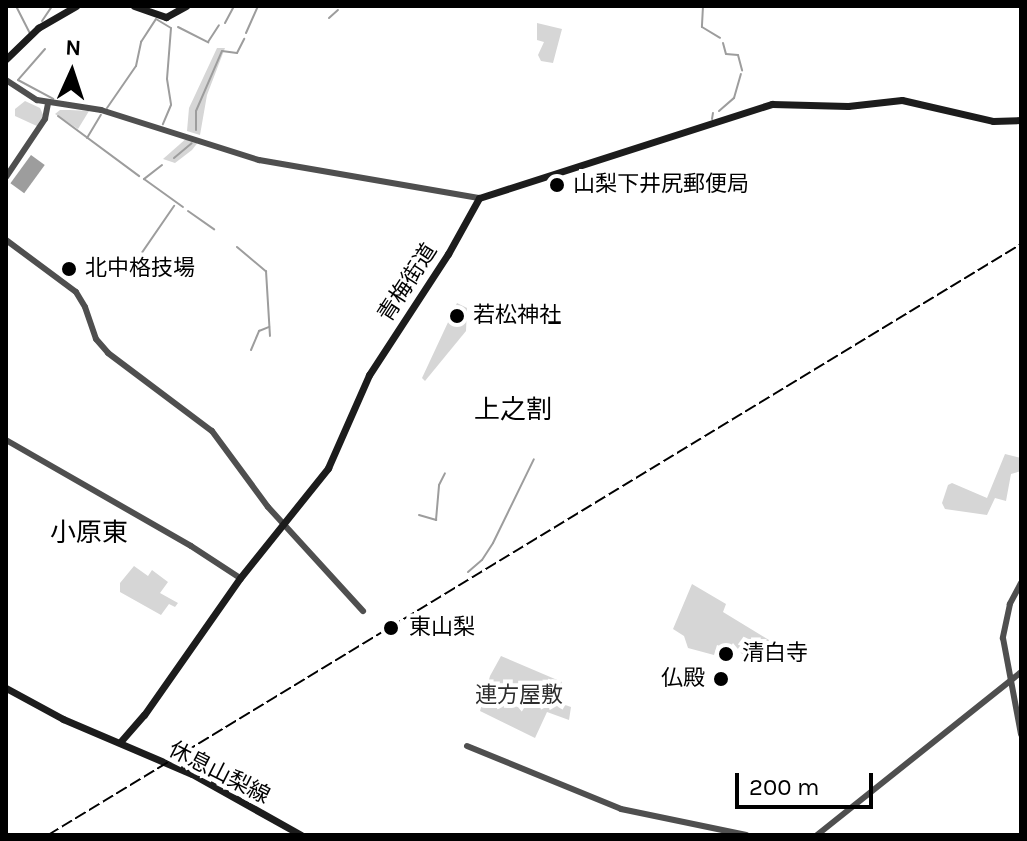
<!DOCTYPE html>
<meta charset="utf-8">
<style>
body{margin:0}
#map{position:relative;width:1027px;height:841px;overflow:hidden;background:#fff;font-family:Karla,"Noto Sans JP",sans-serif}
div>[style]{position:absolute}
.green>*{inset:0;background:#d6d6d6}
.water>*{inset:0;background:#9d9d9d;transform-origin:0 0}
.stream>*{height:2px;margin:-1px;padding:0 1px;transform-origin:1px;border-radius:1px;background:#9d9d9d}
.tertiary>*{height:6px;margin:-3px;padding:0 3px;transform-origin:3px;border-radius:3px;background:#4f4f4f}
.secondary>*{height:7px;margin:-3.5px;padding:0 3.5px;transform-origin:3.5px;border-radius:3.5px;background:#1c1c1c}
.rail>*{height:2px;margin-top:-1px;transform-origin:0;background:repeating-linear-gradient(90deg,#000 0 12px,transparent 0 16px)}
.dots>*{width:22px;height:22px;translate:-50% -50%;box-sizing:border-box;border:4px solid #fff;border-radius:50%}
span{translate:-50% -50%;white-space:nowrap;text-align:center;line-height:1.15;-webkit-text-stroke:8px #fff;paint-order:stroke}
.poi-label{font-size:22px;color:#000}
.left{translate:0 -50%;text-align:left}
.right{translate:-100% -50%;text-align:right}
.street-label{font-size:22px;color:#000}
.park-label{font-size:22px;color:#2d2d2d}
.quarter-label{font-size:26px;color:#000}
.frame{position:absolute;inset:0;border:8px solid #000;pointer-events:none}
.north{position:absolute;left:32px;top:32px;width:80px;height:80px;-webkit-text-stroke:6px #fff;paint-order:stroke;rotate:3deg;font-size:22px;font-weight:700;line-height:32px;text-align:center;color:#000}
.north::after{content:'';display:block;margin:auto;width:28px;height:36px;background:#000;clip-path:polygon(50% 0,100% 100%,50% 72%,0 100%)}
.scale{position:absolute;left:735px;top:773px;width:138px;height:36px;box-sizing:border-box;border:4px solid #000;border-top:0;padding-left:10px;font-size:24px;line-height:28px;white-space:nowrap;color:#000;-webkit-text-stroke:6px #fff;paint-order:stroke}
</style>
<div id="map">
<div class="green">
<i style="clip-path:polygon(537px 23px,562px 29px,553px 63px,541px 61px,538px 55px,544px 42px,537px 40px)"></i>
<i style="clip-path:polygon(217px 48px,225px 48px,207px 95px,200px 135px,187px 131px,189px 108px)"></i>
<i style="clip-path:polygon(25px 101px,40px 108px,45px 119px,39px 127px,15px 116px,15px 109px)"></i>
<i style="clip-path:polygon(60px 110px,70px 110px,89px 111px,78px 129px,55px 114px)"></i>
<i style="clip-path:polygon(188px 137px,199px 141px,192px 150px,175px 163px,163px 159px)"></i>
<i style="clip-path:polygon(457px 303px,467px 308px,466px 331px,425px 381px,422px 378px)"></i>
<i style="clip-path:polygon(1005px 454px,1021px 458px,1021px 471px,1011px 474px,1006px 501px,995px 498px,987px 515px,945px 509px,942px 503px,948px 485px,952px 483px,987px 498px)"></i>
<i style="clip-path:polygon(134px 566px,148px 576px,152px 570px,168px 582px,160px 593px,178px 603px,175px 607px,169px 604px,161px 615px,120px 592px,120px 583px)"></i>
<i style="clip-path:polygon(692px 584px,726px 604px,723px 612px,769px 640px,764px 656px,742px 654px,733px 643px,729px 649px,717px 645px,714px 655px,688px 648px,684px 636px,673px 629px)"></i>
<i style="clip-path:polygon(501px 656px,562px 682px,554px 701px,571px 707px,569px 720px,547px 712px,535px 738px,480px 711px,490px 676px)"></i>
</div>
<div class="water">
<i style="left:31px;top:155px;width:17px;height:35px;rotate:36deg"></i>
</div>
<div class="stream">
<i style="left:16px;top:6px;width:30px;rotate:63deg"></i>
<i style="left:703px;top:6px;width:21px;rotate:93deg"></i>
<i style="left:702px;top:27px;width:21px;rotate:31deg"></i>
<i style="left:341px;top:7px;width:1px;rotate:-45deg"></i>
<i style="left:614px;top:7px;width:1px;rotate:-90deg"></i>
<i style="left:329px;top:18px;width:12px;rotate:-42deg"></i>
<i style="left:42px;top:21px;width:18px;rotate:-56deg"></i>
<i style="left:225px;top:23px;width:19px;rotate:-62deg"></i>
<i style="left:178px;top:27px;width:34px;rotate:27deg"></i>
<i style="left:208px;top:42px;width:20px;rotate:-57deg"></i>
<i style="left:246px;top:33px;width:30px;rotate:-66deg"></i>
<i style="left:723px;top:43px;width:11px;rotate:75deg"></i>
<i style="left:726px;top:54px;width:12px;rotate:5deg"></i>
<i style="left:738px;top:55px;width:16px;rotate:75deg"></i>
<i style="left:45px;top:49px;width:41px;rotate:131.1deg"></i>
<i style="left:18px;top:80px;width:40px;rotate:28deg"></i>
<i style="left:107px;top:108px;width:51px;rotate:-55.4deg"></i>
<i style="left:136px;top:66px;width:25px;rotate:-78deg"></i>
<i style="left:141px;top:42px;width:27px;rotate:-57deg"></i>
<i style="left:156px;top:19px;width:17px;rotate:31deg"></i>
<i style="left:171px;top:28px;width:51px;rotate:94.5deg"></i>
<i style="left:167px;top:79px;width:26px;rotate:81deg"></i>
<i style="left:171px;top:105px;width:21px;rotate:113deg"></i>
<i style="left:719px;top:111px;width:20px;rotate:-41deg"></i>
<i style="left:734px;top:98px;width:25px;rotate:-74deg"></i>
<i style="left:58px;top:116px;width:101px;rotate:36.5deg"></i>
<i style="left:712px;top:119px;width:6px;rotate:-81deg"></i>
<i style="left:196px;top:130px;width:19px;rotate:-90deg"></i>
<i style="left:196px;top:111px;width:65px;rotate:-66.6deg"></i>
<i style="left:222px;top:51px;width:15px;rotate:8deg"></i>
<i style="left:237px;top:53px;width:16px;rotate:-63deg"></i>
<i style="left:87px;top:138px;width:27px;rotate:-59deg"></i>
<i style="left:174px;top:158px;width:23px;rotate:-40deg"></i>
<i style="left:162px;top:165px;width:23px;rotate:142deg"></i>
<i style="left:144px;top:179px;width:48px;rotate:35.7deg"></i>
<i style="left:188px;top:211px;width:32px;rotate:35deg"></i>
<i style="left:237px;top:247px;width:38px;rotate:40deg"></i>
<i style="left:266px;top:271px;width:65px;rotate:86.5deg"></i>
<i style="left:130px;top:270px;width:78px;rotate:-55.5deg"></i>
<i style="left:251px;top:350px;width:21px;rotate:-67deg"></i>
<i style="left:259px;top:331px;width:11px;rotate:-22deg"></i>
<i style="left:419px;top:515px;width:18px;rotate:16deg"></i>
<i style="left:436px;top:520px;width:35px;rotate:-85deg"></i>
<i style="left:439px;top:485px;width:13px;rotate:-63deg"></i>
<i style="left:468px;top:572px;width:18px;rotate:-41deg"></i>
<i style="left:482px;top:560px;width:20px;rotate:-57deg"></i>
<i style="left:493px;top:543px;width:93px;rotate:-64deg"></i>
</div>
<div class="tertiary">
<i style="left:6px;top:80px;width:37px;rotate:33deg"></i>
<i style="left:37px;top:100px;width:65px;rotate:8.9deg"></i>
<i style="left:101px;top:110px;width:166px;rotate:17.6deg"></i>
<i style="left:259px;top:160px;width:223px;rotate:9.8deg"></i>
<i style="left:6px;top:177px;width:70px;rotate:-56.1deg"></i>
<i style="left:45px;top:119px;width:16px;rotate:-79deg"></i>
<i style="left:6px;top:240px;width:87px;rotate:36.6deg"></i>
<i style="left:76px;top:292px;width:17px;rotate:59deg"></i>
<i style="left:85px;top:307px;width:34px;rotate:71deg"></i>
<i style="left:96px;top:339px;width:18px;rotate:49deg"></i>
<i style="left:108px;top:353px;width:130px;rotate:36.9deg"></i>
<i style="left:212px;top:431px;width:94px;rotate:53.6deg"></i>
<i style="left:268px;top:507px;width:141px;rotate:47.6deg"></i>
<i style="left:6px;top:440px;width:213px;rotate:29.8deg"></i>
<i style="left:191px;top:546px;width:59px;rotate:33.1deg"></i>
<i style="left:1021px;top:583px;width:24px;rotate:118deg"></i>
<i style="left:1010px;top:604px;width:35px;rotate:102deg"></i>
<i style="left:1003px;top:638px;width:98px;rotate:79.4deg"></i>
<i style="left:467px;top:746px;width:166px;rotate:22.2deg"></i>
<i style="left:621px;top:809px;width:128px;rotate:11.7deg"></i>
<i style="left:817px;top:835px;width:261px;rotate:-38.6deg"></i>
</div>
<div class="secondary">
<i style="left:134px;top:6px;width:34px;rotate:19deg"></i>
<i style="left:166px;top:17px;width:23px;rotate:-29deg"></i>
<i style="left:6px;top:59px;width:45px;rotate:-44.1deg"></i>
<i style="left:38px;top:28px;width:44px;rotate:-30.1deg"></i>
<i style="left:6px;top:688px;width:65px;rotate:28.5deg"></i>
<i style="left:63px;top:719px;width:140px;rotate:23.1deg"></i>
<i style="left:192px;top:774px;width:125px;rotate:29.2deg"></i>
<i style="left:121px;top:741px;width:35px;rotate:-49deg"></i>
<i style="left:144px;top:715px;width:167px;rotate:-55deg"></i>
<i style="left:240px;top:578px;width:141px;rotate:-51.3deg"></i>
<i style="left:328px;top:468px;width:102px;rotate:-66.2deg"></i>
<i style="left:369px;top:375px;width:145px;rotate:-56.9deg"></i>
<i style="left:448px;top:254px;width:64px;rotate:-61deg"></i>
<i style="left:479px;top:198px;width:308px;rotate:-17.8deg"></i>
<i style="left:772px;top:104px;width:76px;rotate:1.5deg"></i>
<i style="left:848px;top:106px;width:54px;rotate:-6.3deg"></i>
<i style="left:902px;top:100px;width:93px;rotate:13deg"></i>
<i style="left:993px;top:121px;width:28px;rotate:-2deg"></i>
</div>
<div class="rail">
<i style="left:48px;top:835px;width:1138px;rotate:-31.27deg"></i>
</div>
<div class="dots">
<i style="left:557px;top:185px;background:#000"></i>
<i style="left:69px;top:269px;background:#000"></i>
<i style="left:457px;top:316px;background:#000"></i>
<i style="left:391px;top:628px;background:#000"></i>
<i style="left:726px;top:654px;background:#000"></i>
<i style="left:721px;top:679px;background:#000"></i>
</div>
<div class="poi-label">
<span class="left" style="left:573px;top:185px">山梨下井尻郵便局</span>
<span class="left" style="left:85px;top:269px">北中格技場</span>
<span class="left" style="left:473px;top:316px">若松神社</span>
<span class="left" style="left:409px;top:628px">東山梨</span>
<span class="left" style="left:742px;top:654px">清白寺</span>
<span class="right" style="left:705px;top:679px">仏殿</span>
</div>
<div class="street-label">
<span style="left:408px;top:283px;rotate:-57deg">青梅街道</span>
<span style="left:219px;top:773px;rotate:27deg">休息山梨線</span>
</div>
<div class="park-label">
<span style="left:519px;top:696px">連方屋敷</span>
</div>
<div class="quarter-label">
<span style="left:513px;top:410px">上之割</span>
<span style="left:89px;top:533px">小原東</span>
</div>
<div class="frame"></div>
<div class="north">N</div>
<div class="scale">200 m</div>
</div>
